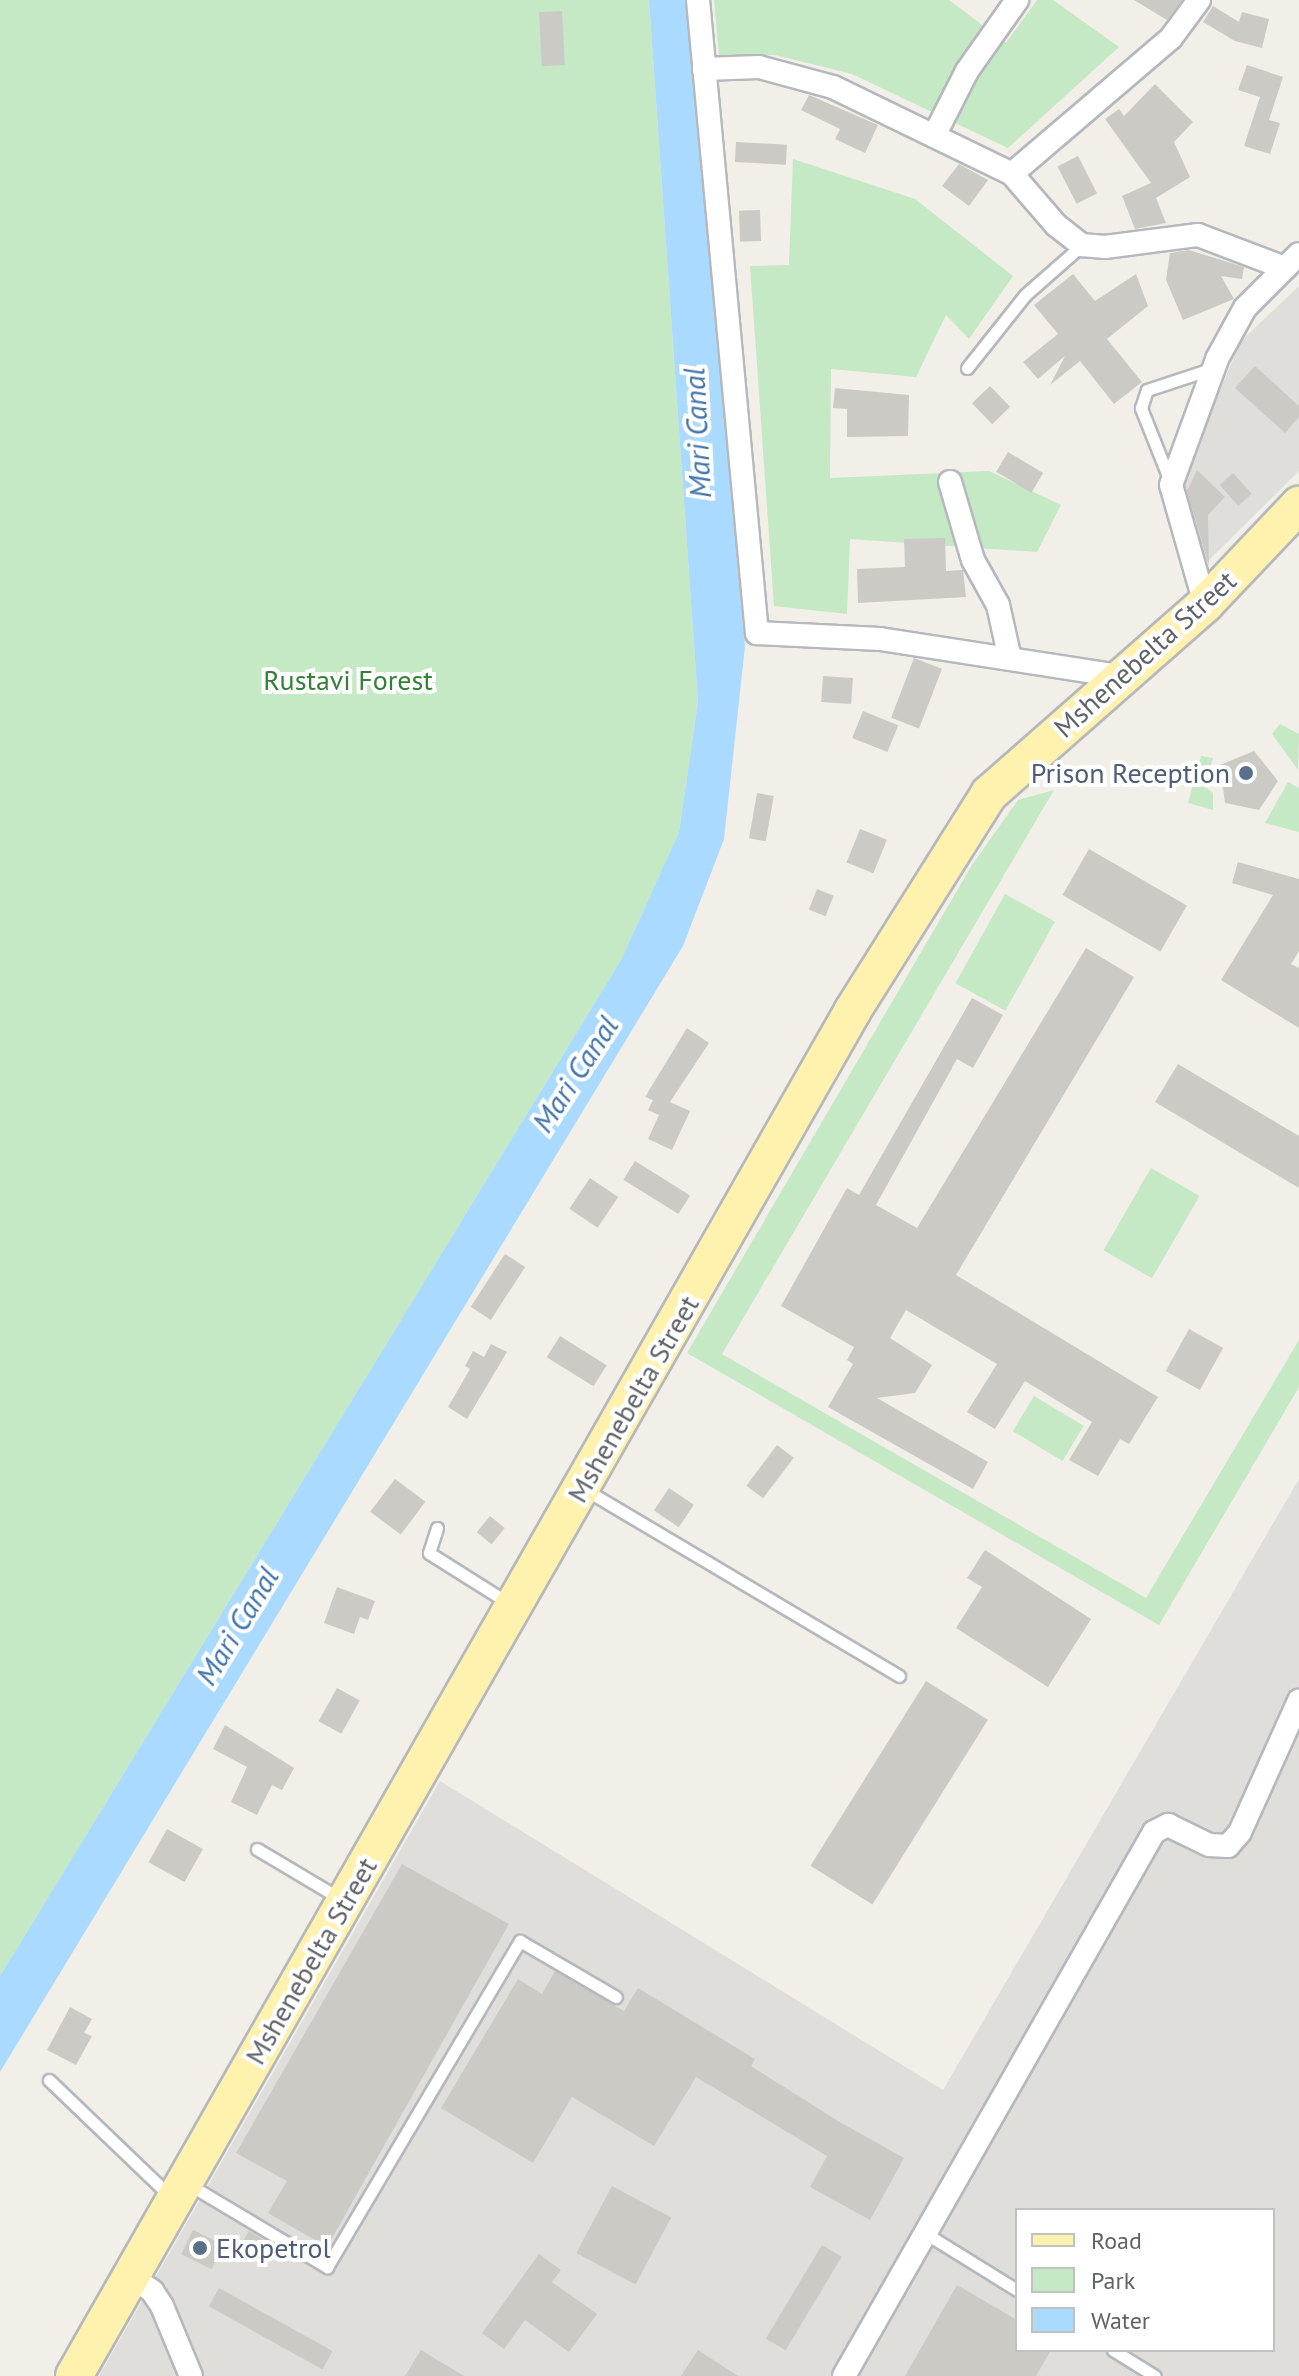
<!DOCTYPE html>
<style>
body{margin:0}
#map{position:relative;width:1299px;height:2376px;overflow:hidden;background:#f1efe8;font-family:"PT Sans",sans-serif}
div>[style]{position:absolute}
.industrial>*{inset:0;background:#e0deda}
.green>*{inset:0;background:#c5e8c5;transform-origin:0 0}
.water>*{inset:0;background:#aadaff}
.building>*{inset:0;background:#cccac5;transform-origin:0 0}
.roads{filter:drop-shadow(2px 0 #b5b8bc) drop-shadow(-2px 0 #b5b8bc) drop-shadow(0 2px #b5b8bc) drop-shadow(0 -2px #b5b8bc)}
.service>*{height:11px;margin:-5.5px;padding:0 5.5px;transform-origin:5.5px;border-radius:5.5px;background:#fff}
.minor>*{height:22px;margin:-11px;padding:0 11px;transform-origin:11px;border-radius:11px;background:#fff}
.primary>*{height:36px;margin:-18px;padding:0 18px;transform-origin:18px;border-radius:18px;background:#fff2af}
.dots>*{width:22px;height:22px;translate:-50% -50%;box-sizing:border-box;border:4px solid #fff;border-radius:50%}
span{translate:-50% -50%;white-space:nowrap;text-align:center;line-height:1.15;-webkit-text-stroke:8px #fff;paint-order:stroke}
.street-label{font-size:28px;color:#5f6368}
.park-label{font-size:28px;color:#348238}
.service-label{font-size:28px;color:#4e5e75}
.right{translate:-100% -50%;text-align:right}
.left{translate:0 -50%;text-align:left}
.water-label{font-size:30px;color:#4174aa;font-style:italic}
.legend{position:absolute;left:1015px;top:2208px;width:260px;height:144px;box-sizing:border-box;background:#fff;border:2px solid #bfc1c3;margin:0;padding:10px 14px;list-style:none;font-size:24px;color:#5f6368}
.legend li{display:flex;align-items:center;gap:16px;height:40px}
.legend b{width:40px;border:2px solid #bfc1c3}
</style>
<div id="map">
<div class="industrial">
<i style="clip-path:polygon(1299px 286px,1299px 471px,1200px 569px,1178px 489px,1241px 341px)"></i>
<i style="clip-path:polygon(evenodd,1299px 1479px,1299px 2376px,99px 2376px,440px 1781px,943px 2090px,1299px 1479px,1017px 2210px,1273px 2210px,1273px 2350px,1017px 2350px,1017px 2210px)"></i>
</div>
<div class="green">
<i style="clip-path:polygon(0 0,649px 0,698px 702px,679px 832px,621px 960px,0 1976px)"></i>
<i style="clip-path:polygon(714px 0,949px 0,1006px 43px,1037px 0,1053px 0,1119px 47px,1008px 148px,852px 74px,775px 55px,719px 55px)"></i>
<i style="clip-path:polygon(793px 159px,915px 199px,1013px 276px,969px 339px,946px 315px,916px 377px,831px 369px,830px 478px,989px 471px,1061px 505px,1037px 552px,850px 539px,847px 614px,774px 606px,750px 266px,789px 265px)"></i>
<i style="clip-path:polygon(1280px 724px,1299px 734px,1298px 770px,1272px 734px)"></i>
<i style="clip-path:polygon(1201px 756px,1213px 758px,1204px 786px,1213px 793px,1213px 810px,1188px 803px)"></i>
<i style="clip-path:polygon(1288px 782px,1299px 788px,1299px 832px,1265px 823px)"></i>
<i style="clip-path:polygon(1054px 790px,722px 1354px,1146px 1598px,1299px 1340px,1299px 1387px,1159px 1625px,687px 1353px,972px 865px,1018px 800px)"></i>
<i style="left:1005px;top:894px;width:57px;height:102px;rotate:29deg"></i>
<i style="left:1151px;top:1168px;width:56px;height:95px;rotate:30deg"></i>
<i style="left:1034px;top:1396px;width:58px;height:41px;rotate:31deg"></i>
</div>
<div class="water">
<i style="clip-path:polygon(649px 0,688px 0,745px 646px,724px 839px,683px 946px,0 2072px,0 1976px,621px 960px,679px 832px,698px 702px)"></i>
</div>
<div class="building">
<i style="clip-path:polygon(1134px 0,1182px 0,1167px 20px)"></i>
<i style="clip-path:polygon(1213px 6px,1239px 22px,1242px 12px,1269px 19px,1262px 48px,1235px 41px,1203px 22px)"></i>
<i style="left:562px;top:11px;width:54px;height:23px;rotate:87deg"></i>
<i style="clip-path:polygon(1247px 65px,1283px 77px,1269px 120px,1280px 123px,1270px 154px,1244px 146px,1260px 97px,1238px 90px)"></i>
<i style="clip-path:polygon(1155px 84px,1193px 122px,1174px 142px,1190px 177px,1156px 198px,1166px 223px,1135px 229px,1122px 196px,1151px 183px,1105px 119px,1119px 109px,1124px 116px)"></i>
<i style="clip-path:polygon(809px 95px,878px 125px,865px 153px,835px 139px,840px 129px,801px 110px)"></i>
<i style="left:736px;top:142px;width:51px;height:20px;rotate:3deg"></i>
<i style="left:1078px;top:156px;width:42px;height:23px;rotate:63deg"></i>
<i style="clip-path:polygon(959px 164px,988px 180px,969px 206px,942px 186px)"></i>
<i style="left:760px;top:210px;width:31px;height:21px;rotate:88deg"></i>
<i style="clip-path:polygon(1189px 250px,1244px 267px,1242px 279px,1221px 276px,1234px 299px,1183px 320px,1166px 280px,1170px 253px)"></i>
<i style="clip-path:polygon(1073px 274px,1095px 301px,1136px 274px,1148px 306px,1107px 339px,1142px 382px,1114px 404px,1080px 361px,1050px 385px,1065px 356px,1038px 379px,1023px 362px,1058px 334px,1034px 305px)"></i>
<i style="clip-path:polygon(1255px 366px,1299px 406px,1299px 417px,1285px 433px,1235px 388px)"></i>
<i style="left:990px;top:386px;width:29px;height:25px;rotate:46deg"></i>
<i style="clip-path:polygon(835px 388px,909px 395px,908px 436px,847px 437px,847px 409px,833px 408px)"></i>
<i style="left:1008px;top:452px;width:41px;height:23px;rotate:31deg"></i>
<i style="clip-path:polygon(1197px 470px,1225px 497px,1208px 515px,1209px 566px,1187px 491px)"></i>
<i style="left:1233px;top:473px;width:28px;height:18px;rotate:48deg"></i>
<i style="clip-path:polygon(945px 538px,946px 571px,963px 570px,966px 597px,858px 603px,857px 569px,905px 567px,904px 539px)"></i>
<i style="left:914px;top:658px;width:30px;height:64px;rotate:21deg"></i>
<i style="left:823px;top:676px;width:30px;height:26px;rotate:4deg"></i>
<i style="left:863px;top:711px;width:38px;height:29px;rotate:22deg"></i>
<i style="clip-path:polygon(1254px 751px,1278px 781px,1259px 810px,1225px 803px,1220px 765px)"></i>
<i style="left:757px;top:793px;width:17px;height:46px;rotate:10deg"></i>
<i style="left:860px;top:829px;width:29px;height:36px;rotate:22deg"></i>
<i style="left:1089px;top:849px;width:113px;height:53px;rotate:30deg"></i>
<i style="clip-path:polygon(1238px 862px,1299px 879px,1299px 951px,1291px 964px,1299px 968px,1299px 1028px,1221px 980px,1273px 895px,1232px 883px)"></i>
<i style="left:817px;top:889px;width:18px;height:22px;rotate:22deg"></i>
<i style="clip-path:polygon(1086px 948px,1134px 977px,956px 1275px,1158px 1397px,1129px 1444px,1120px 1439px,1098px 1476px,1069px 1460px,1092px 1422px,1025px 1381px,995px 1429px,967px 1412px,997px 1364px,906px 1310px,890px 1338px,932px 1365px,915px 1393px,877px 1398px,988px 1462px,973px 1489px,828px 1407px,853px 1364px,847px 1360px,854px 1347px,781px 1306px,847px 1188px,859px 1195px,972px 998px,1003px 1015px,973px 1068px,957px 1059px,876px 1205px,917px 1228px)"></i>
<i style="clip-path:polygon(687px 1028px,709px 1043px,670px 1102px,690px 1111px,672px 1150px,648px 1139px,659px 1115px,648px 1110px,653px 1100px,645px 1097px)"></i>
<i style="clip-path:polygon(1178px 1064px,1299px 1136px,1299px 1188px,1155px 1102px)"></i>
<i style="left:635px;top:1161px;width:65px;height:22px;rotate:32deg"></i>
<i style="left:590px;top:1178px;width:34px;height:37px;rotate:34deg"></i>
<i style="left:505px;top:1254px;width:24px;height:63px;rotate:33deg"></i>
<i style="left:1189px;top:1329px;width:39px;height:48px;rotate:29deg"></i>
<i style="left:560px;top:1336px;width:55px;height:25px;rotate:32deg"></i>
<i style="clip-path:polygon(491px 1344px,507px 1352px,467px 1419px,448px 1407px,470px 1369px,465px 1366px,473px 1351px,484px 1357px)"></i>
<i style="left:777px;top:1445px;width:21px;height:51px;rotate:37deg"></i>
<i style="left:395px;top:1479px;width:38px;height:41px;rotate:37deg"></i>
<i style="left:669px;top:1488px;width:30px;height:27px;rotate:34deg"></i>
<i style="left:490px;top:1516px;width:19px;height:21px;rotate:39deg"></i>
<i style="clip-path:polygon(985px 1550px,1091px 1619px,1048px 1687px,956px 1628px,982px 1587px,967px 1578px)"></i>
<i style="clip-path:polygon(337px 1587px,375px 1601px,368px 1620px,360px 1617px,354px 1634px,324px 1623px)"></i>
<i style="left:926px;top:1681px;width:73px;height:218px;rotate:32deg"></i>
<i style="left:337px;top:1688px;width:26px;height:38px;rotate:29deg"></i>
<i style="clip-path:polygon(225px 1725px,294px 1768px,282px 1790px,272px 1785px,257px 1815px,231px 1802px,247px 1767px,213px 1749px)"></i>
<i style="left:167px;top:1829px;width:41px;height:38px;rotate:29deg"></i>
<i style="clip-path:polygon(402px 1864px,509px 1924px,327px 2247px,268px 2213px,287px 2181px,236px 2153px)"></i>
<i style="clip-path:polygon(555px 1971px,624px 2011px,638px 1988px,755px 2059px,751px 2066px,838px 2121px,904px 2158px,870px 2220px,810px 2187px,827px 2156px,696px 2077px,654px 2146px,572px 2097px,533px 2163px,441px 2108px,518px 1979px,542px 1994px)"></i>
<i style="clip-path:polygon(70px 2007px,92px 2019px,84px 2033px,92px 2036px,76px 2065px,47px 2050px)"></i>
<i style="left:612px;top:2186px;width:67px;height:76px;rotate:28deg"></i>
<i style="left:193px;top:2230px;width:34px;height:27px;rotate:26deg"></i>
<i style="left:249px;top:2231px;width:17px;height:23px;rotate:31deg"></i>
<i style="left:822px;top:2245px;width:23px;height:109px;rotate:31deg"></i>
<i style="clip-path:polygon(539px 2254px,561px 2270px,552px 2282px,597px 2314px,569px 2352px,525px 2320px,504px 2349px,482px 2333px)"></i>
<i style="clip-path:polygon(957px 2285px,1017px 2320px,1017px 2350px,1051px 2350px,1036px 2376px,905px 2376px)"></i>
<i style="left:219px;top:2288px;width:130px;height:21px;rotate:29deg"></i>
<i style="clip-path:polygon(421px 2350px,464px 2376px,405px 2376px)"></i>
<i style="clip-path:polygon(698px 2350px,738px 2376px,681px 2376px)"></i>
</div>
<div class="roads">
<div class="service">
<i style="left:967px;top:368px;width:93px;rotate:-51.5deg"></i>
<i style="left:1025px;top:295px;width:76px;rotate:-41.3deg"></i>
<i style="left:1170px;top:481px;width:79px;rotate:-111.7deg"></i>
<i style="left:1141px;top:408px;width:19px;rotate:-72deg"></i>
<i style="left:1147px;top:390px;width:71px;rotate:-18.2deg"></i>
<i style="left:586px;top:1490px;width:364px;rotate:30.7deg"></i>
<i style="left:437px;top:1528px;width:26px;rotate:108deg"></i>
<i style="left:429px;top:1553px;width:96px;rotate:32.2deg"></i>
<i style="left:257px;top:1849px;width:98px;rotate:30.8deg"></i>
<i style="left:49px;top:2080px;width:169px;rotate:43.8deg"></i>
<i style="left:190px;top:2185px;width:160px;rotate:30.9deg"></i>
<i style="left:327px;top:2267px;width:379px;rotate:-59.4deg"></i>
<i style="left:520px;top:1941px;width:111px;rotate:30.3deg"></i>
<i style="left:925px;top:2233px;width:108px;rotate:31.8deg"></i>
<i style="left:1113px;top:2350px;width:49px;rotate:31.8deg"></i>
</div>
<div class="minor">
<i style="left:698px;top:0;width:636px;rotate:84.68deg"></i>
<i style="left:757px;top:633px;width:123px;rotate:2.8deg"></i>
<i style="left:880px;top:639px;width:243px;rotate:8.8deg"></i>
<i style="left:1199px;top:0;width:47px;rotate:126.4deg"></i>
<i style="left:1171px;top:38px;width:209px;rotate:139.5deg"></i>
<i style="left:1012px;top:174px;width:67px;rotate:49.2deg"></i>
<i style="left:1056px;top:225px;width:33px;rotate:38deg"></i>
<i style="left:1082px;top:245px;width:23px;rotate:5deg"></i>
<i style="left:1105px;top:247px;width:94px;rotate:-7.4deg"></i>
<i style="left:1198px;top:235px;width:93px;rotate:20.8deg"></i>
<i style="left:704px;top:69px;width:55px;rotate:-2.1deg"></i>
<i style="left:759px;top:67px;width:77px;rotate:15.1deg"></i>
<i style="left:833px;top:87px;width:199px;rotate:25.9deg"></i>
<i style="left:934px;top:136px;width:73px;rotate:-63.1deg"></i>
<i style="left:967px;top:71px;width:87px;rotate:-54.8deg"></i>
<i style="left:950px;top:482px;width:81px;rotate:73.6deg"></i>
<i style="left:973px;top:560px;width:51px;rotate:60.9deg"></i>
<i style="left:998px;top:605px;width:55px;rotate:77.5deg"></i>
<i style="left:1205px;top:604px;width:124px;rotate:-105.9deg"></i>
<i style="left:1171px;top:485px;width:134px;rotate:-69.9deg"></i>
<i style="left:1217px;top:359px;width:58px;rotate:-61.2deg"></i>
<i style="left:1245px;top:308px;width:76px;rotate:-45deg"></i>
<i style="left:130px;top:2276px;width:27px;rotate:34deg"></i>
<i style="left:152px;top:2291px;width:18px;rotate:56deg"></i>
<i style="left:162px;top:2306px;width:76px;rotate:67.5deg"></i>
<i style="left:844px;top:2376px;width:626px;rotate:-60.32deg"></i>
<i style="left:1154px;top:1832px;width:16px;rotate:-27deg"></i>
<i style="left:1168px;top:1825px;width:46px;rotate:26deg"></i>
<i style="left:1209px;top:1845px;width:19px;rotate:3deg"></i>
<i style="left:1228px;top:1846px;width:18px;rotate:-49deg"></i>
<i style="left:1240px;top:1832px;width:144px;rotate:-65.8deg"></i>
</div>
<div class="primary">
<i style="left:74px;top:2376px;width:1573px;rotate:-60.3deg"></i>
<i style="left:853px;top:1010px;width:255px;rotate:-57.8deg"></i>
<i style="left:989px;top:794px;width:288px;rotate:-41.3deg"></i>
<i style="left:1205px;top:604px;width:137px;rotate:-46.5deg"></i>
</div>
</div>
<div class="dots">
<i style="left:1246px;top:773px;background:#5c6f8a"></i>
<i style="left:200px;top:2248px;background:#5c6f8a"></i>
</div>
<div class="street-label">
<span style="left:1145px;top:654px;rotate:-42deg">Mshenebelta Street</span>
<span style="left:633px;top:1399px;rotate:-60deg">Mshenebelta Street</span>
<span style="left:311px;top:1961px;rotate:-60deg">Mshenebelta Street</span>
</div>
<div class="park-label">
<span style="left:348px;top:680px">Rustavi Forest</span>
</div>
<div class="service-label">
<span class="right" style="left:1230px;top:773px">Prison Reception</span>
<span class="left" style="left:216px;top:2248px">Ekopetrol</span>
</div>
<div class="water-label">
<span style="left:697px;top:433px;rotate:-93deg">Mari Canal</span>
<span style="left:575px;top:1074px;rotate:-57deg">Mari Canal</span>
<span style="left:237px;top:1626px;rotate:-59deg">Mari Canal</span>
</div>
<ul class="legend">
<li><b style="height:10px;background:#fff2af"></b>Road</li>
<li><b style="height:22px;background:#c5e8c5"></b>Park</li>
<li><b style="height:22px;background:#aadaff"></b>Water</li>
</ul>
</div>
